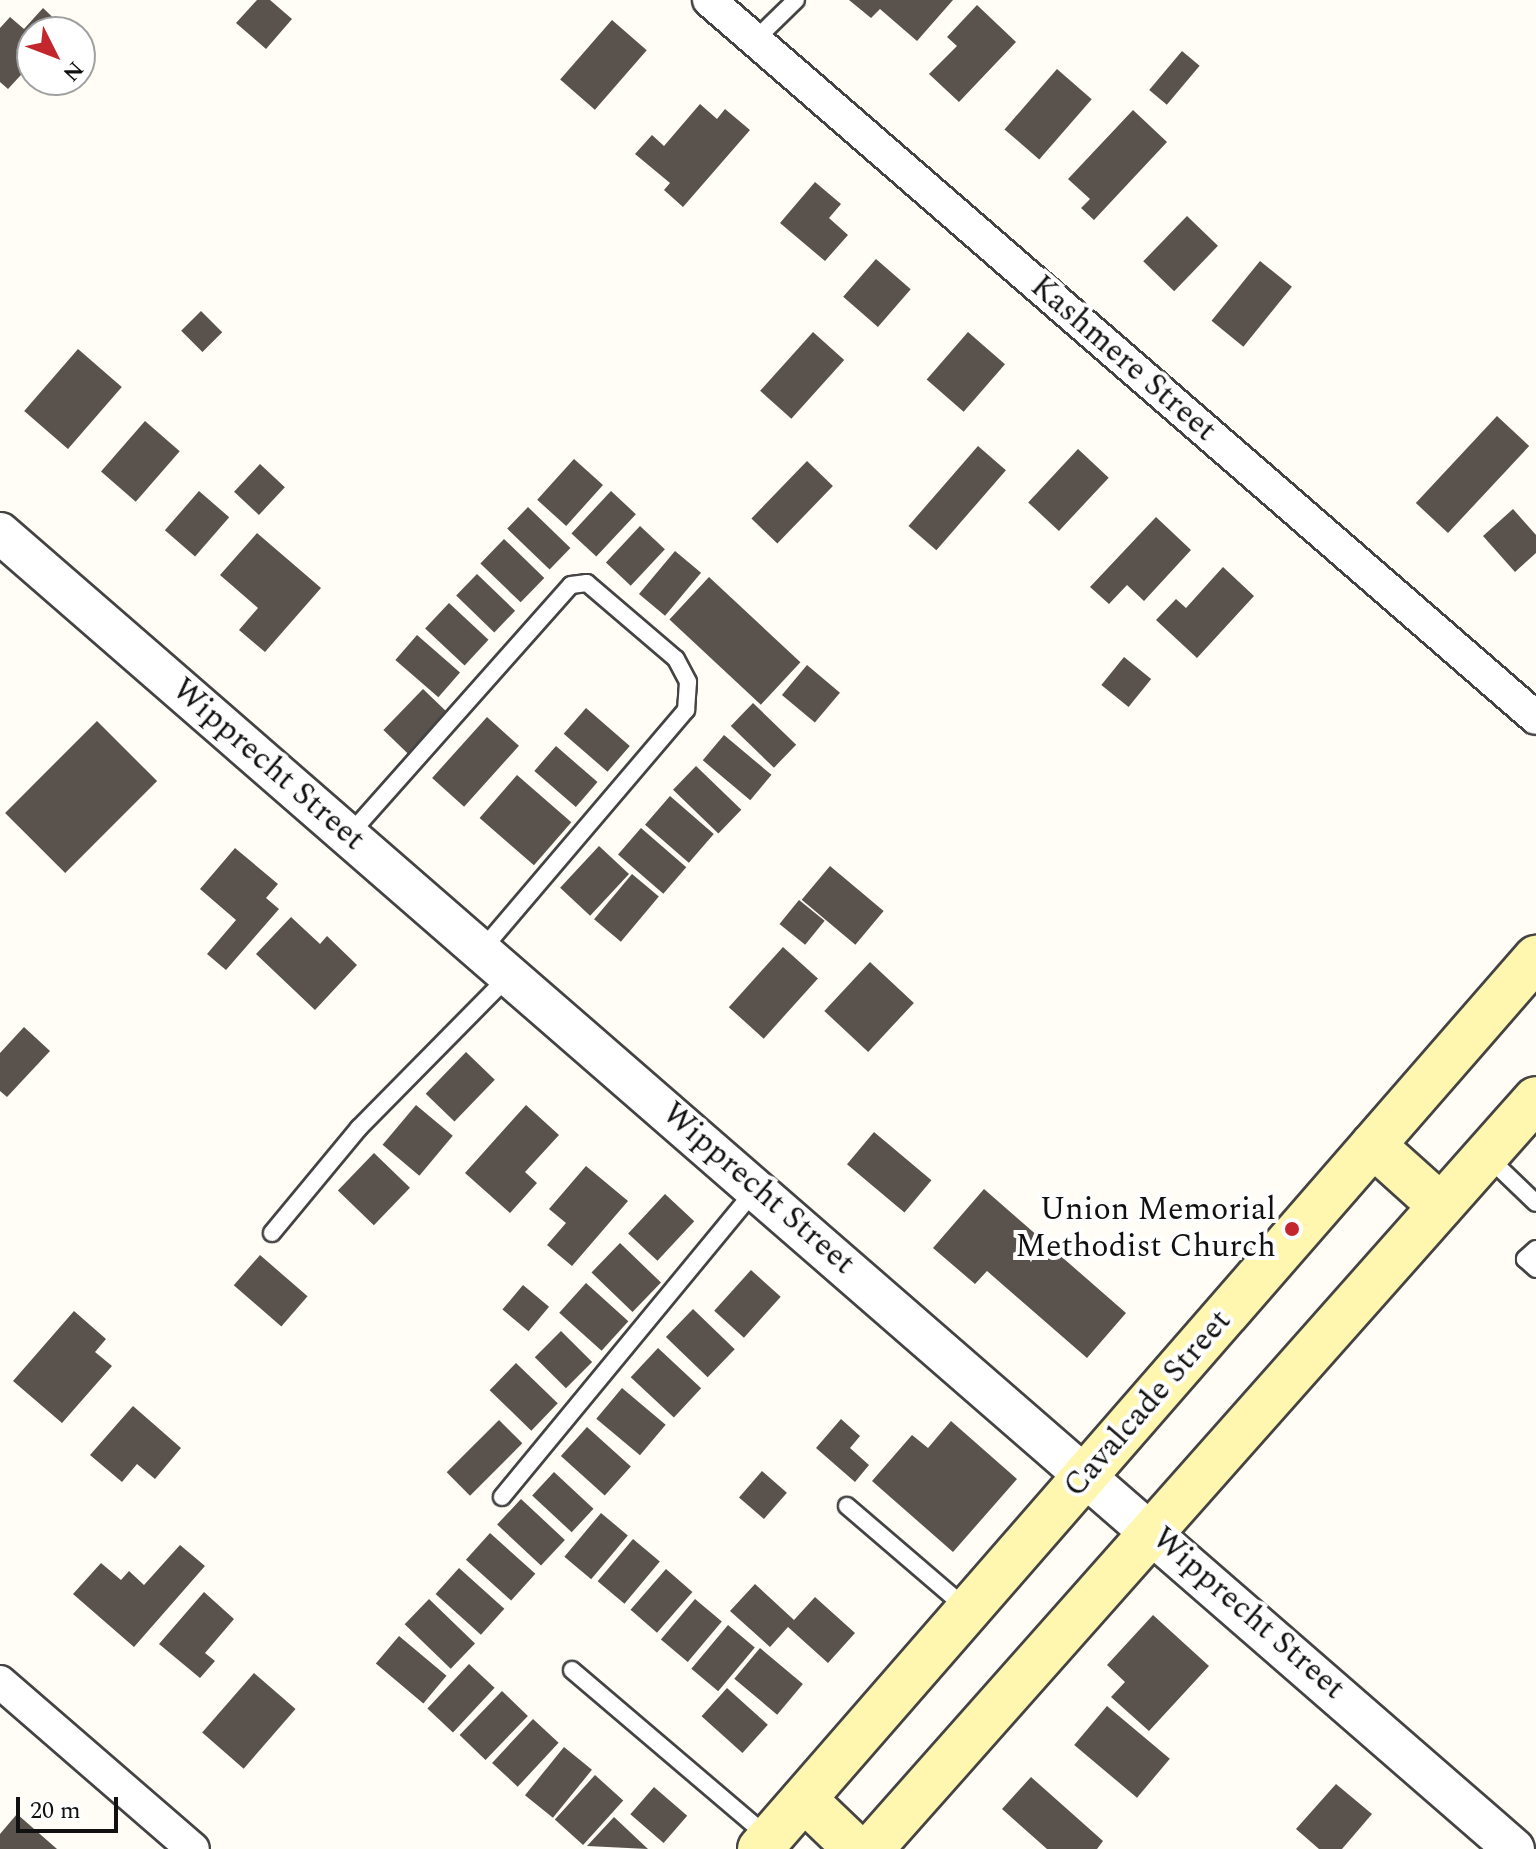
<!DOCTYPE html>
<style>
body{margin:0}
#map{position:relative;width:1536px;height:1849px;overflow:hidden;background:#fffdf5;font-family:Spectral,serif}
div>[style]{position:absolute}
.building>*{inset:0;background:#5a524d;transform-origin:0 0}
.roads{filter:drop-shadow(2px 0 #444) drop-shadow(-2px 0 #444) drop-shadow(0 2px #444) drop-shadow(0 -2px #444)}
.service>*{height:16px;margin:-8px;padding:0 8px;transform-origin:8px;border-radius:8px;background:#fff}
.minor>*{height:32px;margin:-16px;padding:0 16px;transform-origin:16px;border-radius:16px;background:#fff}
.tertiary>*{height:40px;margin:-20px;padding:0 20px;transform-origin:20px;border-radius:20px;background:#fff}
.secondary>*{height:44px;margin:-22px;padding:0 22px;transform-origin:22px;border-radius:22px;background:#fff6b0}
.dots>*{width:22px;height:22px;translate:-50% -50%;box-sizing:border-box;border:4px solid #fff;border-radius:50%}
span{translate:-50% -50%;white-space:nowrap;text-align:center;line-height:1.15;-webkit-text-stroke:8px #fff;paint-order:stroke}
.street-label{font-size:32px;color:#111}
.poi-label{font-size:32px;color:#111}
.right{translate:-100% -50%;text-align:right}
.north{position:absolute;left:16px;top:16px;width:80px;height:80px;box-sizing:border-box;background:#fff;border:2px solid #a0a0a0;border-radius:50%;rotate:132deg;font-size:22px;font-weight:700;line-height:32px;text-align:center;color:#111}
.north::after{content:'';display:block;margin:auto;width:28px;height:36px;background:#c4262e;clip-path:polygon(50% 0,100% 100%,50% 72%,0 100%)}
.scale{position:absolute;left:16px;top:1797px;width:102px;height:36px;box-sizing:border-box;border:4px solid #111;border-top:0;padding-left:10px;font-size:24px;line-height:28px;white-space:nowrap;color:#111;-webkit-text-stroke:6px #fff;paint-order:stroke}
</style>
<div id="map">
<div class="building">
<i style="clip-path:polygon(257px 0,270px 0,292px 19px,266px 49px,236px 23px)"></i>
<i style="clip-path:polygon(849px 0,953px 0,917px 41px,880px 9px,871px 18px)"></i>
<i style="clip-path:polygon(977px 5px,1016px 42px,959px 102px,929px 74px,957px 46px,947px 37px)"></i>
<i style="clip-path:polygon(43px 8px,64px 28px,32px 32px,32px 63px,8px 89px,0 82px,0 28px,10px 17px,24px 29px)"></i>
<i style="left:612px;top:20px;width:46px;height:79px;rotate:41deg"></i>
<i style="left:1182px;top:51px;width:23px;height:51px;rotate:40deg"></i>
<i style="left:1057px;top:69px;width:46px;height:80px;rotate:41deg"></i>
<i style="clip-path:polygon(700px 104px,717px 119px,725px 109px,750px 130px,683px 207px,664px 190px,670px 183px,635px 154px,652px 135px,664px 146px)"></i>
<i style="clip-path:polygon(1133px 110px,1167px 142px,1094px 220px,1081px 208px,1090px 199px,1068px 179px)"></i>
<i style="clip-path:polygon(815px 182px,841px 204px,829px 218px,848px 235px,825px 261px,780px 223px)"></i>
<i style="left:1187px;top:216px;width:43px;height:63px;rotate:44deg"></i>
<i style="left:876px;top:259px;width:46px;height:50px;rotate:41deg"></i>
<i style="left:1260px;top:261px;width:41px;height:77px;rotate:39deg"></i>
<i style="left:201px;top:311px;width:30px;height:28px;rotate:45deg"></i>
<i style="left:813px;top:332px;width:42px;height:79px;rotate:42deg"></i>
<i style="left:968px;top:332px;width:49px;height:63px;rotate:41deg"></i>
<i style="left:78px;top:349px;width:58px;height:82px;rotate:41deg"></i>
<i style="left:1497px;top:416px;width:44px;height:119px;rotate:43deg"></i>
<i style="left:145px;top:421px;width:46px;height:67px;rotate:41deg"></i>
<i style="left:978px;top:446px;width:37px;height:106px;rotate:41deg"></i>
<i style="left:1078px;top:449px;width:42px;height:73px;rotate:43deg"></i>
<i style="left:574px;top:459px;width:39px;height:55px;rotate:42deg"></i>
<i style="left:807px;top:461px;width:36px;height:80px;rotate:44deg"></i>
<i style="left:260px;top:464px;width:34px;height:38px;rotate:43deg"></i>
<i style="left:199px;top:491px;width:40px;height:52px;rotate:41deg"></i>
<i style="left:611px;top:491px;width:34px;height:58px;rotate:43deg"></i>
<i style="left:528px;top:507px;width:59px;height:30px;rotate:44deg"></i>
<i style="clip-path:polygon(1513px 509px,1536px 535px,1536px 553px,1515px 572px,1483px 536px)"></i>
<i style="clip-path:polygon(1156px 517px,1191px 550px,1144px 601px,1127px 585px,1109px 604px,1090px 587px)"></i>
<i style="left:640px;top:526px;width:34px;height:50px;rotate:43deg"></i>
<i style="clip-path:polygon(257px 533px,321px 588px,265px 652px,239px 630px,258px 608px,220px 575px)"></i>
<i style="left:504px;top:539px;width:56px;height:34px;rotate:44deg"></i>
<i style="left:675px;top:551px;width:34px;height:56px;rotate:40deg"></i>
<i style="clip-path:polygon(1223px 567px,1254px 596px,1197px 658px,1156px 620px,1176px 599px,1186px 608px)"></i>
<i style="left:477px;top:574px;width:53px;height:30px;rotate:44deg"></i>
<i style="left:709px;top:577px;width:125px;height:58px;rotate:43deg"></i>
<i style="left:449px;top:603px;width:54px;height:35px;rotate:43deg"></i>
<i style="left:417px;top:635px;width:57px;height:33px;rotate:41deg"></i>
<i style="left:1124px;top:657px;width:35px;height:36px;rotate:39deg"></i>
<i style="left:807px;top:665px;width:43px;height:39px;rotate:40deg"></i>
<i style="left:423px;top:689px;width:35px;height:57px;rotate:44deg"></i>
<i style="left:753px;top:703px;width:60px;height:32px;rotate:44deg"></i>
<i style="left:586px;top:708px;width:58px;height:34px;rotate:41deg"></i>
<i style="left:487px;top:717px;width:43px;height:82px;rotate:42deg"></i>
<i style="left:97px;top:721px;width:85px;height:130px;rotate:45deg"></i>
<i style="left:724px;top:735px;width:62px;height:33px;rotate:40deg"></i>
<i style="left:556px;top:746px;width:55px;height:33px;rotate:41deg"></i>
<i style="left:696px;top:766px;width:63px;height:33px;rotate:44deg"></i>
<i style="left:517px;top:775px;width:72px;height:57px;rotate:41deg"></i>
<i style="left:670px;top:796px;width:58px;height:38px;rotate:41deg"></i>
<i style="left:641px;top:828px;width:60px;height:35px;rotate:41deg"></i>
<i style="left:599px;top:846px;width:41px;height:57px;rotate:43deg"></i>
<i style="clip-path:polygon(235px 848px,278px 884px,266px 898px,279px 909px,226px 970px,207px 954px,236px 920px,200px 889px)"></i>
<i style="left:830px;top:866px;width:70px;height:44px;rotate:40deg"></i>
<i style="left:632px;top:874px;width:35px;height:59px;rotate:40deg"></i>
<i style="left:799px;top:900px;width:33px;height:31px;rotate:39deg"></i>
<i style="clip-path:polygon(291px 917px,320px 944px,327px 936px,357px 965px,315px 1010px,256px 954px)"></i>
<i style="left:783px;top:947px;width:47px;height:81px;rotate:42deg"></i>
<i style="left:870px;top:962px;width:60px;height:67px;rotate:43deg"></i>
<i style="clip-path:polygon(24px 1027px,50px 1051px,7px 1097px,0 1091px,0 1053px)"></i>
<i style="left:466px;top:1052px;width:40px;height:58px;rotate:44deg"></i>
<i style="left:416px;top:1105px;width:48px;height:52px;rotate:40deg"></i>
<i style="clip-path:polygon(526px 1105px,559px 1135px,525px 1172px,537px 1183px,510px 1213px,465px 1173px)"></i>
<i style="left:874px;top:1132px;width:75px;height:42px;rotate:40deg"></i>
<i style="left:374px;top:1153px;width:50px;height:52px;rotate:44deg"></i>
<i style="clip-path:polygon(586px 1166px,628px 1201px,572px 1266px,547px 1245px,566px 1223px,549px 1209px)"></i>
<i style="clip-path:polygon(984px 1189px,1126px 1313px,1087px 1358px,987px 1271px,975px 1284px,933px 1248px)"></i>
<i style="left:665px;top:1194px;width:40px;height:54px;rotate:43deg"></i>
<i style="left:620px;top:1243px;width:57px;height:41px;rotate:44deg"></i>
<i style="left:260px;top:1255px;width:63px;height:40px;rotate:41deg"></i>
<i style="left:751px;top:1270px;width:40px;height:55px;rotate:42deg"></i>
<i style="left:586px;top:1283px;width:57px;height:40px;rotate:42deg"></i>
<i style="left:523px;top:1285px;width:34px;height:32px;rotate:40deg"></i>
<i style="left:693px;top:1309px;width:58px;height:39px;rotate:44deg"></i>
<i style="clip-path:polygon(74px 1311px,106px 1339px,95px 1352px,112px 1366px,62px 1423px,13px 1381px)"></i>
<i style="left:561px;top:1331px;width:44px;height:37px;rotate:45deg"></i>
<i style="left:658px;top:1348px;width:59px;height:40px;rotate:43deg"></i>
<i style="left:516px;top:1363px;width:58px;height:38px;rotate:44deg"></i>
<i style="left:622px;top:1388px;width:57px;height:40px;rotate:40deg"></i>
<i style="clip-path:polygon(133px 1406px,181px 1448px,155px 1479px,137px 1464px,122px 1482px,90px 1455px)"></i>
<i style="clip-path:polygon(841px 1419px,860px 1436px,850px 1448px,869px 1465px,855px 1482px,816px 1448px)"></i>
<i style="left:499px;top:1420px;width:33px;height:74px;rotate:45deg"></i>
<i style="clip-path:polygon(951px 1421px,1017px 1479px,953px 1552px,872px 1481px,912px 1435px,928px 1448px)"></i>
<i style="left:587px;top:1427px;width:59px;height:39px;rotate:42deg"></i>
<i style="left:762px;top:1471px;width:33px;height:35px;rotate:41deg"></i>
<i style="left:554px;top:1472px;width:54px;height:32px;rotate:43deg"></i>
<i style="left:521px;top:1499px;width:60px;height:35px;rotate:43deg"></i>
<i style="left:601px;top:1513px;width:35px;height:57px;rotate:40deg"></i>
<i style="left:490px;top:1533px;width:61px;height:36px;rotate:42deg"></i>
<i style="left:633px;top:1539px;width:35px;height:55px;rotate:40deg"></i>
<i style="clip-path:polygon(180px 1545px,205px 1566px,134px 1647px,73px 1594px,101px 1563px,121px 1580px,129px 1571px,144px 1585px)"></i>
<i style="left:459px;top:1568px;width:61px;height:35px;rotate:42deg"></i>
<i style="left:666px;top:1569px;width:35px;height:54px;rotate:41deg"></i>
<i style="clip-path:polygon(755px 1584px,794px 1620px,815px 1597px,855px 1633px,828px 1663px,788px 1627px,770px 1647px,730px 1611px)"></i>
<i style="clip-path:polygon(204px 1592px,234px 1619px,205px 1653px,215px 1661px,200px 1678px,159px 1644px)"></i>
<i style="left:429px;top:1599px;width:64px;height:35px;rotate:44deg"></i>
<i style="left:695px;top:1599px;width:35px;height:53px;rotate:40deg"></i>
<i style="clip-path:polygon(1153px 1615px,1209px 1666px,1149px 1731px,1111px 1697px,1125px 1682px,1107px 1665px)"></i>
<i style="left:728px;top:1625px;width:35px;height:57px;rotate:40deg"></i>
<i style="left:399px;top:1636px;width:62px;height:36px;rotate:40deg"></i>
<i style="left:760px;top:1648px;width:56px;height:40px;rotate:40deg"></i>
<i style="left:469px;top:1664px;width:35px;height:61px;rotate:43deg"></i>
<i style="left:254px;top:1673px;width:55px;height:79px;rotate:41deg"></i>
<i style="left:727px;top:1688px;width:55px;height:38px;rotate:42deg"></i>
<i style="left:502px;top:1691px;width:36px;height:61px;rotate:44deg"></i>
<i style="left:1107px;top:1706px;width:82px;height:51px;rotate:40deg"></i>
<i style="left:533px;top:1719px;width:35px;height:60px;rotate:43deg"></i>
<i style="left:564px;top:1747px;width:36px;height:62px;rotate:39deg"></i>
<i style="left:595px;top:1775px;width:38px;height:60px;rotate:42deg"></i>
<i style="clip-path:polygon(1031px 1777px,1103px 1841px,1097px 1849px,1047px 1849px,1002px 1809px)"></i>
<i style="clip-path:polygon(1336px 1784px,1372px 1814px,1342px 1849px,1319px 1849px,1296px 1829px)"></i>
<i style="left:654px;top:1787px;width:44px;height:36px;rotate:41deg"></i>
<i style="clip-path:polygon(17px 1814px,57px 1849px,0 1849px,0 1834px)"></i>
<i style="clip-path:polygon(614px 1817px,648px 1849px,587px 1846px)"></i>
</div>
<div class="roads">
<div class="service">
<i style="left:755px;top:40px;width:57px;rotate:-44.3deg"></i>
<i style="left:349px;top:835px;width:334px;rotate:-48.4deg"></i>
<i style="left:571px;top:585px;width:16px;rotate:-7deg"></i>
<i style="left:587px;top:583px;width:117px;rotate:40.5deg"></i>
<i style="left:676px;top:659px;width:26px;rotate:62deg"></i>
<i style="left:688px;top:682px;width:28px;rotate:94deg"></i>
<i style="left:686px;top:710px;width:315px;rotate:130.4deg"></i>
<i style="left:1488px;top:1157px;width:66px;rotate:43.8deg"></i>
<i style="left:272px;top:1233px;width:136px;rotate:-50.4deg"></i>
<i style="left:359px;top:1128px;width:214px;rotate:-45.4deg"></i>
<i style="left:1536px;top:1249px;width:15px;rotate:138deg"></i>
<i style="left:1525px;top:1259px;width:15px;rotate:42deg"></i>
<i style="left:502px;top:1497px;width:399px;rotate:-50.5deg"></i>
<i style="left:847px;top:1506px;width:158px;rotate:40.6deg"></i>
<i style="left:572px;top:1670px;width:257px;rotate:40.4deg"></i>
</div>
<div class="minor">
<i style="left:709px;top:0;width:1095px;rotate:40.96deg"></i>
<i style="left:0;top:1682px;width:255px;rotate:40.9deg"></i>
</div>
<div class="tertiary">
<i style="left:0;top:533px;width:2006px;rotate:41deg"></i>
</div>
<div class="secondary">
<i style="left:1373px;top:1145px;width:91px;rotate:41.9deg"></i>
<i style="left:804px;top:1799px;width:72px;rotate:43.9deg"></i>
<i style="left:760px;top:1849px;width:1182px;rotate:-48.95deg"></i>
<i style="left:871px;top:1849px;width:1002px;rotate:-48.44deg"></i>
</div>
</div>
<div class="dots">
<i style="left:1292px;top:1229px;background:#c4262e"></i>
</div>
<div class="street-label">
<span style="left:1123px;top:359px;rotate:41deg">Kashmere Street</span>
<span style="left:268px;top:765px;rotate:41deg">Wipprecht Street</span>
<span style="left:758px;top:1189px;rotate:41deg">Wipprecht Street</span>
<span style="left:1148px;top:1404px;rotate:-49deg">Cavalcade Street</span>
<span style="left:1248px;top:1614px;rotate:41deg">Wipprecht Street</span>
</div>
<div class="poi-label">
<span class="right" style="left:1276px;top:1229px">Union Memorial<br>Methodist Church</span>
</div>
<div class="north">N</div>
<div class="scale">20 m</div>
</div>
